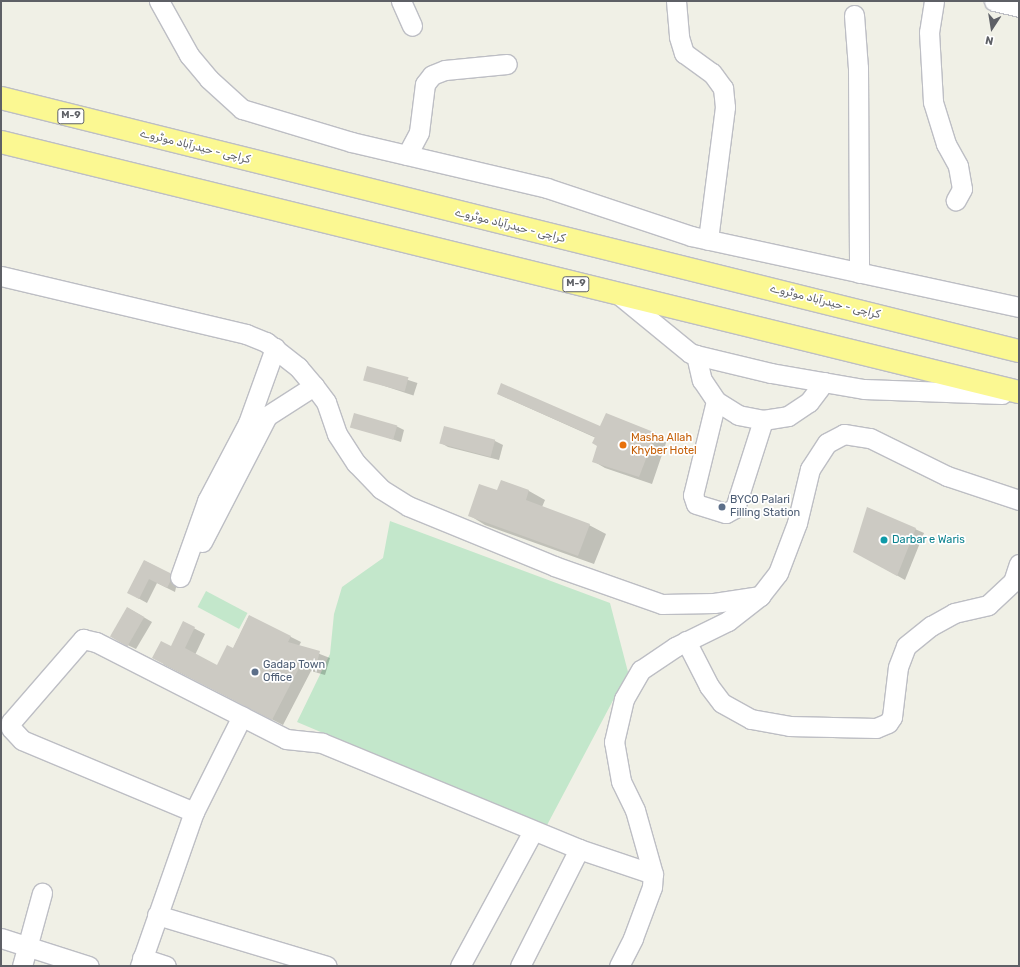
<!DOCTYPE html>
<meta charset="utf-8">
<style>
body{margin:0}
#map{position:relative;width:1020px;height:967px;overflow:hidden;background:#f0f0e6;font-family:Rubik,"Noto Sans Arabic",sans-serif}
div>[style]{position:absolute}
.green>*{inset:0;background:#c3e7cb;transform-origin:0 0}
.shadow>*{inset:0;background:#0003;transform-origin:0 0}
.building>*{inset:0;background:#cccac3;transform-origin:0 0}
.roads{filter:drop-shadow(1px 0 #bdbec4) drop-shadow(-1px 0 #bdbec4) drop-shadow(0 1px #bdbec4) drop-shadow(0 -1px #bdbec4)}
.minor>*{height:19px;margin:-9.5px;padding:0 9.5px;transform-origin:9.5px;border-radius:9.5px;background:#fff}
.highway>*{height:22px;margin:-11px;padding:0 11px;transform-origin:11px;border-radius:11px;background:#fbf892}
.dots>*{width:11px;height:11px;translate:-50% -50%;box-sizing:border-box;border:2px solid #fff;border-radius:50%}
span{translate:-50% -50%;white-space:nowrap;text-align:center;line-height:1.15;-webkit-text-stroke:3.5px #fff;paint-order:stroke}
.shield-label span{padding:1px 3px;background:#fff;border:1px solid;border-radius:3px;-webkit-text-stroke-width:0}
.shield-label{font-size:10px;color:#5e6066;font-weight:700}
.street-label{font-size:11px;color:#5e6066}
.food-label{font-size:11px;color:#c56008}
.left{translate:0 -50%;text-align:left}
.service-label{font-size:11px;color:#4e5e75}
.culture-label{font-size:11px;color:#0d838f}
.frame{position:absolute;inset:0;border:2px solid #5e6066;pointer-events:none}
.north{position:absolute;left:972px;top:8px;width:40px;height:40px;-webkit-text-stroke:3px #fff;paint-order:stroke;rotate:192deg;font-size:11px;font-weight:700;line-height:16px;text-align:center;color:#5e6066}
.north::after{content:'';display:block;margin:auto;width:14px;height:18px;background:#5e6066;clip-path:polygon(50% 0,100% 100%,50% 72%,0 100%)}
</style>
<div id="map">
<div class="green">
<i style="clip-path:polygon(390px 521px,610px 603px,628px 672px,546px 827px,297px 722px,330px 654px,334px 614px,342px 587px,383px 558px)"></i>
<i style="left:206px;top:591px;width:47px;height:18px;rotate:28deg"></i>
</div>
<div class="shadow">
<i style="left:368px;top:367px;width:52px;height:13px;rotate:18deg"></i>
<i style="clip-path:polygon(498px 394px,601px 427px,655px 434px,667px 440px,652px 484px,605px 468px,593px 461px,598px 446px,596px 438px)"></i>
<i style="clip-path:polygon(352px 426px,396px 426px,404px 430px,401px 442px)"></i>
<i style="clip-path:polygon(445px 428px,495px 441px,503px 445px,499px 460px,448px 447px,441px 443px)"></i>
<i style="clip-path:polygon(502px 481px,529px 491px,545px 500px,542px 507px,589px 525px,606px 534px,594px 564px,485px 525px,469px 515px,498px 492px)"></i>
<i style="clip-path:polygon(868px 508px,924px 533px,905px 580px,854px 551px)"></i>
<i style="clip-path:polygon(145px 561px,178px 578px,175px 592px,157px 583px,147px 603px,136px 597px)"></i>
<i style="clip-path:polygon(128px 608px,152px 622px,136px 649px,119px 641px)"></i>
<i style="clip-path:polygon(249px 616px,301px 642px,299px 646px,330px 658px,325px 675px,311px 671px,283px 725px,163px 664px,184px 623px,205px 634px,195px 655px,217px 666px,233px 649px)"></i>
</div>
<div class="building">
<i style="left:367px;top:366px;width:43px;height:15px;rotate:15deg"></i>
<i style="clip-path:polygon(501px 383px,600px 426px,606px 413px,656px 433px,639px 477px,592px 462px,597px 446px,592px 443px,595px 437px,497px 394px)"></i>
<i style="left:354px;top:413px;width:45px;height:15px;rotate:16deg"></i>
<i style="left:444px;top:426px;width:53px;height:18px;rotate:15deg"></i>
<i style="clip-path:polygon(501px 480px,529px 490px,526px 500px,590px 524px,578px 556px,468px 516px,479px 484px,497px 490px)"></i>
<i style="clip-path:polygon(867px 507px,916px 528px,897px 576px,853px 552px)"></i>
<i style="clip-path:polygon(144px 560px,170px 573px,170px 582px,167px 588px,149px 579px,139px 599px,127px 593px)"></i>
<i style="left:127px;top:607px;width:20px;height:34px;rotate:30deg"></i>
<i style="clip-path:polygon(249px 615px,291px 636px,288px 642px,320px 651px,315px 670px,300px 666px,272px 720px,152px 658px,161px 641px,171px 646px,183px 621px,195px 627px,185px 648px,217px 665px,227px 645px,233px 648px)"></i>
</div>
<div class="roads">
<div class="minor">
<i style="left:159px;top:1px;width:62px;rotate:60.9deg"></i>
<i style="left:189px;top:55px;width:31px;rotate:50deg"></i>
<i style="left:209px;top:79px;width:45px;rotate:42.3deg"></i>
<i style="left:242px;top:109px;width:114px;rotate:16.8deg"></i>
<i style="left:351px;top:142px;width:201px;rotate:13.2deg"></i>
<i style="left:547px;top:188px;width:152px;rotate:18.4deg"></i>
<i style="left:691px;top:236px;width:336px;rotate:12.2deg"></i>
<i style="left:401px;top:1px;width:27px;rotate:66deg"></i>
<i style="left:676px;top:1px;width:36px;rotate:85deg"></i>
<i style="left:679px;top:37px;width:17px;rotate:73deg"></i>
<i style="left:684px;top:53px;width:34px;rotate:36deg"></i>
<i style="left:712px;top:73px;width:19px;rotate:54deg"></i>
<i style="left:723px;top:88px;width:19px;rotate:84deg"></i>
<i style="left:725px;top:107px;width:134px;rotate:97.3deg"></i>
<i style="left:934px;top:1px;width:31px;rotate:99deg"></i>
<i style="left:929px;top:32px;width:70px;rotate:86.7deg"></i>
<i style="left:933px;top:102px;width:44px;rotate:72.8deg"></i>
<i style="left:946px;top:144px;width:25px;rotate:61deg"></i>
<i style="left:958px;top:166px;width:23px;rotate:80deg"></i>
<i style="left:962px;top:189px;width:13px;rotate:119deg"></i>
<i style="left:994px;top:1px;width:26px;rotate:13deg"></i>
<i style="left:854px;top:15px;width:53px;rotate:85.7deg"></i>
<i style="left:858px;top:68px;width:205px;rotate:89.7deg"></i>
<i style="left:407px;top:155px;width:26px;rotate:-62deg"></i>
<i style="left:419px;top:132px;width:48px;rotate:-82.9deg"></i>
<i style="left:425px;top:84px;width:11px;rotate:-52deg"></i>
<i style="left:432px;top:75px;width:14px;rotate:-21deg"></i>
<i style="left:445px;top:70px;width:62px;rotate:-5.5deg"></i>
<i style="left:1px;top:276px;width:252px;rotate:13.3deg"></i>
<i style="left:246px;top:334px;width:22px;rotate:22deg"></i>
<i style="left:266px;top:342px;width:41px;rotate:38deg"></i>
<i style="left:298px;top:367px;width:25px;rotate:50deg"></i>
<i style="left:314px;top:386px;width:20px;rotate:53deg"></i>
<i style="left:326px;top:402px;width:34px;rotate:71deg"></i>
<i style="left:337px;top:434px;width:35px;rotate:57deg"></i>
<i style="left:356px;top:463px;width:36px;rotate:46deg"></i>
<i style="left:381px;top:489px;width:32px;rotate:32deg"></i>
<i style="left:408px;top:506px;width:158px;rotate:22.3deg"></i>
<i style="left:554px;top:566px;width:114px;rotate:19.4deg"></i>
<i style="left:662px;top:604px;width:52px;rotate:-1.1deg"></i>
<i style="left:714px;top:603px;width:47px;rotate:-8.7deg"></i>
<i style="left:618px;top:294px;width:93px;rotate:39.3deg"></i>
<i style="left:690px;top:353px;width:6px;rotate:18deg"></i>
<i style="left:696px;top:355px;width:77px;rotate:13.5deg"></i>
<i style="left:771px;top:373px;width:94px;rotate:9.8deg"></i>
<i style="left:864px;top:389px;width:138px;rotate:2.1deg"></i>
<i style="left:696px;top:355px;width:26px;rotate:77deg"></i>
<i style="left:702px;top:380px;width:25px;rotate:56deg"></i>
<i style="left:716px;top:401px;width:26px;rotate:32deg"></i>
<i style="left:738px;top:415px;width:25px;rotate:11deg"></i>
<i style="left:763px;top:420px;width:25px;rotate:-9deg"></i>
<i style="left:788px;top:416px;width:25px;rotate:-34deg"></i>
<i style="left:809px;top:402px;width:25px;rotate:-53deg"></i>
<i style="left:716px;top:401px;width:97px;rotate:103.7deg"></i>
<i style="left:693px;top:495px;width:9px;rotate:72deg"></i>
<i style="left:696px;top:504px;width:31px;rotate:17deg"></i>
<i style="left:726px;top:513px;width:10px;rotate:-29deg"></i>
<i style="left:735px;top:508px;width:92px;rotate:-72.3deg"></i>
<i style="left:202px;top:542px;width:142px;rotate:-62.7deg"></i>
<i style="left:267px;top:416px;width:56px;rotate:-32.6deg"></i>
<i style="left:180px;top:577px;width:81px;rotate:-70.4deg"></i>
<i style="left:207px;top:501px;width:88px;rotate:-62.3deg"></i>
<i style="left:248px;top:423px;width:80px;rotate:-70.2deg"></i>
<i style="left:686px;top:641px;width:51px;rotate:62.9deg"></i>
<i style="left:709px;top:686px;width:21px;rotate:53deg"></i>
<i style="left:722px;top:703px;width:33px;rotate:29deg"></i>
<i style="left:751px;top:719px;width:39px;rotate:10deg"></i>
<i style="left:789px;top:726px;width:87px;rotate:1.3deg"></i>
<i style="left:876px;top:728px;width:13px;rotate:-23deg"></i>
<i style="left:888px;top:723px;width:7px;rotate:-56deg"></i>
<i style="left:892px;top:717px;width:50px;rotate:-83.2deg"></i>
<i style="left:898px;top:667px;width:22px;rotate:-69deg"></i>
<i style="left:906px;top:646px;width:32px;rotate:-39deg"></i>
<i style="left:931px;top:626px;width:26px;rotate:-29deg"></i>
<i style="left:954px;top:613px;width:35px;rotate:-13deg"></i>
<i style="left:988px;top:605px;width:34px;rotate:-43deg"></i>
<i style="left:1013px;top:582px;width:19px;rotate:-72deg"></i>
<i style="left:194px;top:812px;width:186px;rotate:-157.3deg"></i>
<i style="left:22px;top:740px;width:16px;rotate:-133deg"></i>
<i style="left:11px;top:728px;width:6px;rotate:-90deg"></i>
<i style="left:11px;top:722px;width:110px;rotate:-49.1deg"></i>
<i style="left:83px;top:639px;width:13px;rotate:13deg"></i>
<i style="left:96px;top:642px;width:213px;rotate:27deg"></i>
<i style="left:286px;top:739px;width:36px;rotate:6deg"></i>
<i style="left:322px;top:743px;width:278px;rotate:22.4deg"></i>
<i style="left:579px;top:849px;width:78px;rotate:18.7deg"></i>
<i style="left:157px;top:915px;width:177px;rotate:16.7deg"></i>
<i style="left:1px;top:938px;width:92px;rotate:17.7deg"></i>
<i style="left:142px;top:958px;width:25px;rotate:18deg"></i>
<i style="left:22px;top:966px;width:76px;rotate:-74.7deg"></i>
<i style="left:140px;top:966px;width:163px;rotate:-70.7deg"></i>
<i style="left:194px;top:812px;width:107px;rotate:-63.4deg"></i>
<i style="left:460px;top:966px;width:153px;rotate:-61.6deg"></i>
<i style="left:520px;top:966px;width:131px;rotate:-63.2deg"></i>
<i style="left:619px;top:966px;width:31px;rotate:-63deg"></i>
<i style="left:633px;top:938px;width:54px;rotate:-69.6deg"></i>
<i style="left:652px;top:887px;width:13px;rotate:-86deg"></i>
<i style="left:653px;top:874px;width:66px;rotate:-105.7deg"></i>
<i style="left:635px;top:810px;width:32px;rotate:-116deg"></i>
<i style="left:621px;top:781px;width:40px;rotate:-100deg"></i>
<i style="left:614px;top:742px;width:44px;rotate:-76.9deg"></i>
<i style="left:624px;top:699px;width:34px;rotate:-60deg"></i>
<i style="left:641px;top:670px;width:41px;rotate:-34.1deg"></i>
<i style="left:675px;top:647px;width:59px;rotate:-26.1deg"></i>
<i style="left:728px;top:621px;width:41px;rotate:-38deg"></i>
<i style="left:760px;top:596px;width:29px;rotate:-52deg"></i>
<i style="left:778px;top:573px;width:53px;rotate:-69.2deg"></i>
<i style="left:797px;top:523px;width:56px;rotate:-76.5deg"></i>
<i style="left:810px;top:469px;width:31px;rotate:-57deg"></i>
<i style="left:827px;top:443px;width:19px;rotate:-28deg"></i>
<i style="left:844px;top:434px;width:26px;rotate:9deg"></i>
<i style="left:870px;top:438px;width:86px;rotate:26.3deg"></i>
<i style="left:947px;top:476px;width:76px;rotate:18.4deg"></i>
</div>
<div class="highway">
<i style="left:1px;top:98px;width:1049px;rotate:13.96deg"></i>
<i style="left:1px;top:142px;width:1048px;rotate:13.8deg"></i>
</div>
</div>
<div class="dots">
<i style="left:623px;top:445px;background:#e8710a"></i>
<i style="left:722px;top:507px;background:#5c6f8a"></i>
<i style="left:884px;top:540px;background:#0f9aa8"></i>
<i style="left:255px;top:672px;background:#5c6f8a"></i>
</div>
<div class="shield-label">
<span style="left:71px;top:116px">M-9</span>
<span style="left:576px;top:284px">M-9</span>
</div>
<div class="street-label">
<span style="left:195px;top:147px;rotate:14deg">کراچی - حیدرآباد موٹروے</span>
<span style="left:510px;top:226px;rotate:14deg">کراچی - حیدرآباد موٹروے</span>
<span style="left:825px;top:302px;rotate:14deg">کراچی - حیدرآباد موٹروے</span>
</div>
<div class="food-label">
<span class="left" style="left:631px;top:445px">Masha Allah<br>Khyber Hotel</span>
</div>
<div class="service-label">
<span class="left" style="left:730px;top:507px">BYCO Palari<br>Filling Station</span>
<span class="left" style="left:263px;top:672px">Gadap Town<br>Office</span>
</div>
<div class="culture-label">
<span class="left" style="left:892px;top:540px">Darbar e Waris</span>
</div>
<div class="frame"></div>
<div class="north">N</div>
</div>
